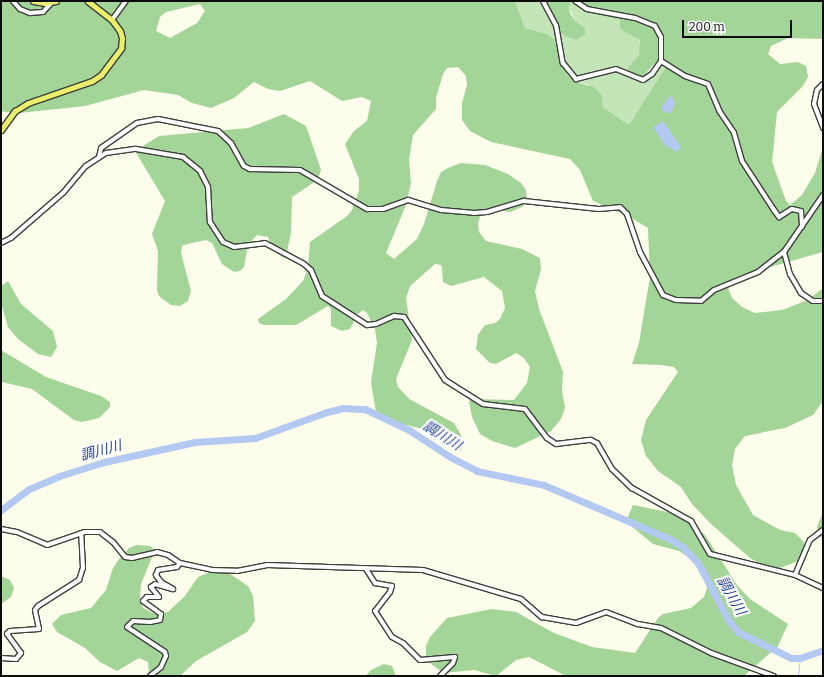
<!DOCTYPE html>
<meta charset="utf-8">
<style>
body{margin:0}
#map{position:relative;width:824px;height:677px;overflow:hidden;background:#fcfdeb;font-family:Bitter,"Noto Sans JP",serif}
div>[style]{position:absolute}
.green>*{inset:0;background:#c3e5b8}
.forest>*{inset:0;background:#a3d498}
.water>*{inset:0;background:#b4c9f1}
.stream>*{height:1px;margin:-0.5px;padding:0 0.5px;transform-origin:0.5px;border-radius:0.5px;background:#b4c9f1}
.river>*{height:7px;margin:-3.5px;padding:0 3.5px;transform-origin:3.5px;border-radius:3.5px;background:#b4c9f1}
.roads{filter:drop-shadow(1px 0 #3e3e3e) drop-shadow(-1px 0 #3e3e3e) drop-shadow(0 1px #3e3e3e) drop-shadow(0 -1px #3e3e3e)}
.minor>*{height:4px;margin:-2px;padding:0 2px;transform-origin:2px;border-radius:2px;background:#fff}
.major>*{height:5px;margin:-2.5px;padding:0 2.5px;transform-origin:2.5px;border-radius:2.5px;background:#e9ee6b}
span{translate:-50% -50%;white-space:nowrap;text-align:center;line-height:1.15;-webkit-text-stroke:4px #fff;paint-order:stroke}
.water-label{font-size:14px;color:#1f4092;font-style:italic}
.frame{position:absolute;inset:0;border:2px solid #0b0b0b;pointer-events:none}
.scale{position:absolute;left:682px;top:20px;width:110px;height:18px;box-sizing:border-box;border:2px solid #0b0b0b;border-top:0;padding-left:5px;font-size:12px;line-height:14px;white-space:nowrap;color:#0b0b0b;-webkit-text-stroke:3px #fff;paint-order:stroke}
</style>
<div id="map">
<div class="green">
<i style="clip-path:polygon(515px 1px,546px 1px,558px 26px,575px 21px,569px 7px,572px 1px,585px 12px,620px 20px,620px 29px,638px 37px,641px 45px,639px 55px,628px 69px,649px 72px,657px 61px,667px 67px,629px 125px,603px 107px,602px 95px,587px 84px,579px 83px,567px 75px,554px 39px,547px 34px,525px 28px)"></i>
</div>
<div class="forest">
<i style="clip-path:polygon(evenodd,1px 1px,515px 1px,525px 28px,547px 34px,554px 39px,567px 75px,579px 83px,594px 87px,602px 95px,603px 107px,629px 125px,666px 67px,657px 61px,642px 77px,627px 69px,639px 55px,640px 40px,620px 29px,620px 20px,585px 12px,573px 1px,823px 1px,823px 39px,788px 38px,771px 46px,768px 54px,780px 64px,798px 62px,806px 66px,808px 77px,802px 87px,777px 112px,772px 162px,786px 201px,790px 205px,802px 195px,815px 173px,823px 147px,823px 252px,742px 275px,729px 281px,728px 288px,732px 298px,742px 307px,755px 313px,782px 310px,808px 300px,823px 288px,823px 401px,813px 415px,785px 428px,745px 436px,735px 449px,732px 465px,736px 485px,753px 515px,780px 530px,795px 533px,804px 542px,805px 553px,801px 560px,772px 571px,750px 558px,711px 524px,692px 504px,681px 487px,658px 471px,646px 456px,641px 440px,646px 420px,678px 372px,674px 367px,661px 365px,632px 364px,639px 343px,650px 277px,648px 228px,630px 217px,593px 201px,580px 170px,570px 159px,491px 142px,470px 131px,462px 120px,462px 103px,467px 85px,466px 76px,458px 67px,447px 68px,443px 74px,436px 98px,436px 109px,413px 135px,409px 160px,411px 183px,406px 205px,386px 253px,394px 259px,417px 239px,424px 224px,437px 181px,441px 172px,448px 168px,461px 163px,485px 165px,508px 174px,521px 183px,526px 190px,527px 200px,522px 207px,510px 212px,490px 209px,481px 213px,478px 223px,479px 232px,486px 241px,522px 249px,540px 258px,541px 269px,535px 291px,539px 309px,563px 372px,562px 390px,565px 408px,561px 419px,551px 431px,515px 448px,492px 441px,480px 434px,472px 417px,469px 401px,472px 399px,514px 400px,527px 383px,530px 367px,524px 358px,516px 353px,496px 364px,490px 363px,476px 349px,478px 335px,485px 325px,495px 323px,500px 319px,505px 308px,502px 291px,484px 277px,451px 286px,443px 282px,442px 268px,441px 265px,435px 264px,410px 286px,406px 298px,412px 340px,396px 379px,398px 387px,409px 399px,454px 423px,461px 435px,461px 450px,453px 448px,431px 431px,377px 418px,371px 382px,377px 343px,375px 329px,367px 313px,363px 310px,358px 314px,350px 329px,342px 331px,331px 326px,331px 309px,328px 306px,296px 325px,264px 325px,259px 323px,258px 319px,286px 299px,303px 281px,308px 268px,310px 242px,347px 216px,352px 210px,359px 191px,359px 179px,345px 144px,354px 131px,367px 121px,371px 101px,362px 97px,342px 101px,310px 81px,280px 91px,268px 89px,254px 82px,234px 98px,211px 108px,192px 103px,178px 95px,144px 90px,85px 106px,19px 113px,6px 112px,1px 111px,1px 1px,200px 4px,205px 11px,197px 23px,170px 38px,156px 31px,160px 17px,166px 12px,200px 4px)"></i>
<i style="clip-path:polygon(546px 1px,572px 1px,569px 7px,570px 13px,575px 21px,585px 28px,585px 34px,576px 40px,561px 34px)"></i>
<i style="clip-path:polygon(284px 114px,306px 126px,321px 170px,319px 176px,313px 183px,292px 197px,291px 232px,286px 258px,282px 257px,273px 249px,268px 237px,257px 235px,248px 245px,244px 267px,240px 271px,234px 272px,222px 264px,212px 243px,206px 240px,187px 244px,182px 246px,181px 253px,191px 291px,188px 301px,180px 306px,171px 305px,159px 296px,157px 290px,158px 251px,152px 234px,165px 201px,135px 151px,159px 136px,248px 128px)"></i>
<i style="clip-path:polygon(8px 281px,21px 304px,53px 331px,57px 347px,51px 357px,38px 354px,18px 339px,8px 327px,1px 303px,1px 286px)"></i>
<i style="clip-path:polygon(1px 350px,46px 377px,101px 396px,110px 402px,110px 407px,99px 418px,82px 422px,74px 420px,32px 389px,2px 382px)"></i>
<i style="clip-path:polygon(633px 505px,677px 514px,695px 527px,705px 535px,737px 585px,750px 599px,788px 624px,778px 646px,744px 676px,566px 676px,529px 657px,516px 660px,496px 676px,474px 670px,443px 673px,426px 660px,426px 646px,430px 637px,447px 618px,492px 609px,516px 612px,554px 633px,592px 647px,635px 653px,658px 618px,663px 614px,691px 608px,704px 597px,707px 588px,703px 571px,696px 562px,679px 551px,653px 544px,630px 525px,627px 519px)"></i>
<i style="clip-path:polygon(823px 512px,823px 542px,817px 527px)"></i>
<i style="clip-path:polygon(137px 545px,150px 546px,155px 550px,141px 584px,140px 597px,143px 608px,155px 614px,168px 612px,185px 596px,198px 577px,215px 570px,227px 572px,248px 586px,253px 596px,255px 621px,247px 632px,196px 661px,180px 676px,149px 676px,148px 662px,139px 658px,117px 671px,100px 662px,85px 648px,57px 632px,52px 624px,61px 615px,91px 608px,106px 590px,113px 568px,119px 559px,129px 548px)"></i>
<i style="clip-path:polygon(1px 576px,10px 580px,14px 588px,11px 597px,1px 604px)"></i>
<i style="clip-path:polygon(384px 664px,392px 666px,396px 676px,366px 676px,371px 670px)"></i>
</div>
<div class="water">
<i style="clip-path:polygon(671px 95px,675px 103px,671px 113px,664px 112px,661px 107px)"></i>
<i style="clip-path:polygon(663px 121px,681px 147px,677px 152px,665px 145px,653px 127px)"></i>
</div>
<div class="stream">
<i style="left:798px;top:676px;width:18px;rotate:-84deg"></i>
</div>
<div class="river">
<i style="left:1px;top:510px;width:35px;rotate:-37deg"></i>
<i style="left:29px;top:489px;width:33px;rotate:-23deg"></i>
<i style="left:59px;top:476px;width:47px;rotate:-17.3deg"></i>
<i style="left:104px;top:462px;width:93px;rotate:-12.4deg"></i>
<i style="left:195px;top:442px;width:60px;rotate:-3.8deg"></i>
<i style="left:255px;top:438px;width:77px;rotate:-19.9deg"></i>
<i style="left:327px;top:412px;width:16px;rotate:-14deg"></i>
<i style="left:343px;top:408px;width:22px;rotate:3deg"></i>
<i style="left:365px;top:409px;width:49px;rotate:25.5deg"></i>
<i style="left:409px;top:430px;width:51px;rotate:33.1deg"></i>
<i style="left:452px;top:458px;width:28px;rotate:27deg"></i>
<i style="left:477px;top:471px;width:68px;rotate:11.8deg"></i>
<i style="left:544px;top:485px;width:137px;rotate:23.2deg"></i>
<i style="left:670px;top:539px;width:15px;rotate:32deg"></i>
<i style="left:683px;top:547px;width:22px;rotate:47deg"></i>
<i style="left:698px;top:563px;width:66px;rotate:61.9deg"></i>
<i style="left:729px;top:621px;width:14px;rotate:51deg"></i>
<i style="left:738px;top:632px;width:59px;rotate:26.1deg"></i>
<i style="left:791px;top:658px;width:9px"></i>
<i style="left:800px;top:658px;width:24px;rotate:-19deg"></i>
</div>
<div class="roads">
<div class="minor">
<i style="left:13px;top:1px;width:11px;rotate:49deg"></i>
<i style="left:20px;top:9px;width:11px;rotate:22deg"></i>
<i style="left:30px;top:13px;width:13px;rotate:-4deg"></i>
<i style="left:43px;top:12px;width:13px;rotate:-48deg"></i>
<i style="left:543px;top:1px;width:27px;rotate:62deg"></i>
<i style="left:556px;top:25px;width:39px;rotate:80deg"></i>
<i style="left:563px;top:63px;width:21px;rotate:51deg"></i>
<i style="left:576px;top:79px;width:41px;rotate:-14deg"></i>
<i style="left:616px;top:69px;width:29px;rotate:22deg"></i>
<i style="left:643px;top:80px;width:11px;rotate:-34deg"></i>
<i style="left:652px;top:74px;width:16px;rotate:-55deg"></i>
<i style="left:661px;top:61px;width:24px;rotate:-90deg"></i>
<i style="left:661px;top:37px;width:13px;rotate:-119deg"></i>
<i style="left:655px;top:26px;width:22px;rotate:-158deg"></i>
<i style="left:635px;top:18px;width:49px;rotate:-169.4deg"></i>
<i style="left:587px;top:9px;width:14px;rotate:-146deg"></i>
<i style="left:112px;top:20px;width:24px;rotate:-54deg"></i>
<i style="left:661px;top:61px;width:28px;rotate:32deg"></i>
<i style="left:685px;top:76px;width:24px;rotate:19deg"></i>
<i style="left:708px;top:84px;width:30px;rotate:67deg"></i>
<i style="left:720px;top:112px;width:25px;rotate:56deg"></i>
<i style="left:734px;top:133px;width:29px;rotate:74deg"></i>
<i style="left:742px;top:161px;width:59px;rotate:56.9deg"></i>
<i style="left:774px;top:210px;width:9px;rotate:54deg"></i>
<i style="left:779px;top:217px;width:15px;rotate:-32deg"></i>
<i style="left:792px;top:209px;width:9px;rotate:13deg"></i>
<i style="left:801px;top:211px;width:16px;rotate:86deg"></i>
<i style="left:823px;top:84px;width:8px;rotate:135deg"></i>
<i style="left:817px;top:90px;width:14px;rotate:102deg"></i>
<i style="left:814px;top:104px;width:26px;rotate:69deg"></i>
<i style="left:99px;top:157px;width:9px;rotate:-77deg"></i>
<i style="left:101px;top:148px;width:44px;rotate:-34.8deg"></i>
<i style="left:137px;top:123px;width:21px;rotate:-11deg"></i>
<i style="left:158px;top:119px;width:61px;rotate:11.3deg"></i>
<i style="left:218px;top:131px;width:18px;rotate:43deg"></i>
<i style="left:231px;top:143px;width:26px;rotate:61deg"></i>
<i style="left:244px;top:166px;width:7px;rotate:27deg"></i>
<i style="left:250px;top:169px;width:50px;rotate:1.1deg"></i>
<i style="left:300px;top:170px;width:78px;rotate:30.2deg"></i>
<i style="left:367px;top:209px;width:16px"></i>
<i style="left:383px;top:209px;width:27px;rotate:-20deg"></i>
<i style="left:408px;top:200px;width:34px;rotate:17deg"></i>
<i style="left:441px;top:210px;width:33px;rotate:5deg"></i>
<i style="left:474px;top:213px;width:13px;rotate:-4deg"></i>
<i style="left:487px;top:212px;width:39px;rotate:-17deg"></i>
<i style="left:524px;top:201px;width:75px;rotate:6.1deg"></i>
<i style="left:599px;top:209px;width:21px;rotate:-5deg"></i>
<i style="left:620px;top:207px;width:10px;rotate:45deg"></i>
<i style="left:627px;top:214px;width:40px;rotate:71.1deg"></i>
<i style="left:640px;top:252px;width:49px;rotate:61.9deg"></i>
<i style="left:663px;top:295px;width:14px;rotate:21deg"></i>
<i style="left:676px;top:300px;width:25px;rotate:2deg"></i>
<i style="left:701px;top:301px;width:17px;rotate:-40deg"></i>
<i style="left:714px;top:290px;width:48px;rotate:-22.2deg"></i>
<i style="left:758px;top:272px;width:33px;rotate:-38deg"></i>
<i style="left:784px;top:252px;width:69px;rotate:-55.6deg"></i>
<i style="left:1px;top:243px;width:11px;rotate:-27deg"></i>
<i style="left:11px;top:238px;width:69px;rotate:-40.9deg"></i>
<i style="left:63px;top:193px;width:35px;rotate:-50deg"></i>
<i style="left:86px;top:166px;width:24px;rotate:-33deg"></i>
<i style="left:106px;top:153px;width:30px;rotate:-8deg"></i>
<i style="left:136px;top:149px;width:48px;rotate:9.7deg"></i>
<i style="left:183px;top:157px;width:22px;rotate:39deg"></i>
<i style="left:200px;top:171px;width:18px;rotate:63deg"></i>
<i style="left:208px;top:187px;width:35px;rotate:87deg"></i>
<i style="left:210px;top:222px;width:24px;rotate:57deg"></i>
<i style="left:223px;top:242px;width:12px;rotate:24deg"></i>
<i style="left:234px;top:247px;width:31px;rotate:-7deg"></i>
<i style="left:265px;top:243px;width:44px;rotate:28.3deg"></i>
<i style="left:304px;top:264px;width:9px;rotate:41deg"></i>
<i style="left:311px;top:270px;width:28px;rotate:67deg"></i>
<i style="left:322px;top:296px;width:54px;rotate:32.8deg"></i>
<i style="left:367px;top:325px;width:9px;rotate:-6deg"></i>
<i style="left:376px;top:324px;width:20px;rotate:-24deg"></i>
<i style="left:394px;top:316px;width:10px;rotate:6deg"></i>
<i style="left:404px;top:317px;width:75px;rotate:56.9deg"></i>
<i style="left:445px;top:380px;width:45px;rotate:32.3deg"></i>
<i style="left:483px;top:404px;width:42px;rotate:6.8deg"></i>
<i style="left:525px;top:409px;width:36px;rotate:53deg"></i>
<i style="left:547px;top:438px;width:11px;rotate:34deg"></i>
<i style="left:556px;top:444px;width:35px;rotate:-7deg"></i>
<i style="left:591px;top:440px;width:7px;rotate:27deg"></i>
<i style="left:597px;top:443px;width:30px;rotate:60deg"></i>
<i style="left:612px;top:469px;width:28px;rotate:44deg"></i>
<i style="left:632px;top:488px;width:68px;rotate:29.2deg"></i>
<i style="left:691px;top:521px;width:38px;rotate:60deg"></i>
<i style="left:710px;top:554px;width:88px;rotate:13.9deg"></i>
<i style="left:795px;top:575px;width:31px;rotate:25deg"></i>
<i style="left:784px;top:252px;width:23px;rotate:75deg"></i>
<i style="left:790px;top:274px;width:22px;rotate:60deg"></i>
<i style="left:801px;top:293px;width:14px;rotate:34deg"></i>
<i style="left:813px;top:301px;width:10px"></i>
<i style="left:1px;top:529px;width:16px;rotate:11deg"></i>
<i style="left:17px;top:532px;width:33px;rotate:23deg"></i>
<i style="left:47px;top:545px;width:39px;rotate:-19deg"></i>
<i style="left:84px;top:532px;width:16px"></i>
<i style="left:100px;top:532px;width:16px;rotate:38deg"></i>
<i style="left:113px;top:542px;width:19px;rotate:51deg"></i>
<i style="left:125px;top:557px;width:7px;rotate:8deg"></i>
<i style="left:132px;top:558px;width:26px;rotate:-13deg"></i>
<i style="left:157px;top:552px;width:11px;rotate:15deg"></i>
<i style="left:168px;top:555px;width:14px;rotate:34deg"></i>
<i style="left:180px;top:563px;width:33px;rotate:12deg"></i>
<i style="left:212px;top:570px;width:25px;rotate:2deg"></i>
<i style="left:237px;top:571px;width:31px;rotate:-11deg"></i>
<i style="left:267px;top:565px;width:156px;rotate:1.8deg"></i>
<i style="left:423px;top:570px;width:102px;rotate:16.5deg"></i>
<i style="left:521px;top:599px;width:28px;rotate:41deg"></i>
<i style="left:542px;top:617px;width:35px;rotate:10deg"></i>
<i style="left:576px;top:623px;width:32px;rotate:-20deg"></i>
<i style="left:606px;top:612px;width:34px;rotate:21deg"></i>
<i style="left:638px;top:624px;width:23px;rotate:10deg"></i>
<i style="left:661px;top:628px;width:56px;rotate:26.6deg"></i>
<i style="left:711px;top:653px;width:67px;rotate:20.1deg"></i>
<i style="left:366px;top:569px;width:17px;rotate:57deg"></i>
<i style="left:375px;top:583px;width:17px;rotate:10deg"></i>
<i style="left:392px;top:586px;width:6px;rotate:108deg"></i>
<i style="left:390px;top:592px;width:24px;rotate:128deg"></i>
<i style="left:375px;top:611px;width:31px;rotate:57deg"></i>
<i style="left:392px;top:637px;width:13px;rotate:29deg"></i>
<i style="left:403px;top:643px;width:24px;rotate:45deg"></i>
<i style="left:420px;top:660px;width:35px;rotate:-5deg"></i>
<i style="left:455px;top:657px;width:6px;rotate:108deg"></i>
<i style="left:453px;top:663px;width:18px;rotate:135deg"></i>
<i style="left:795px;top:575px;width:38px;rotate:-67deg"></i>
<i style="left:810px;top:540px;width:16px;rotate:-38deg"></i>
<i style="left:1px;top:658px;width:15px;rotate:4deg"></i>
<i style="left:16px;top:659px;width:8px;rotate:-50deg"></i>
<i style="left:21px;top:653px;width:24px;rotate:-126deg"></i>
<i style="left:7px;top:634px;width:4px;rotate:-45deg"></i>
<i style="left:10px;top:631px;width:29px;rotate:-4deg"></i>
<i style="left:39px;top:629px;width:19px;rotate:-102deg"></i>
<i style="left:35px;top:610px;width:5px;rotate:-53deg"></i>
<i style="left:38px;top:606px;width:49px;rotate:-32.4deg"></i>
<i style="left:79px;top:580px;width:13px;rotate:-72deg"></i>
<i style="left:83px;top:568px;width:35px;rotate:-93deg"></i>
<i style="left:150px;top:676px;width:14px;rotate:-39deg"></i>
<i style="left:161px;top:667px;width:12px;rotate:-66deg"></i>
<i style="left:166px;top:656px;width:4px;rotate:-104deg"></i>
<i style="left:165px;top:652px;width:45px;rotate:-146.7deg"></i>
<i style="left:127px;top:627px;width:8px;rotate:-45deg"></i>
<i style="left:133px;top:621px;width:17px;rotate:3deg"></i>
<i style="left:150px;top:622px;width:10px;rotate:-11deg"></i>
<i style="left:160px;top:620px;width:6px;rotate:-81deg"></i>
<i style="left:161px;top:614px;width:22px;rotate:-144deg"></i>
<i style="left:143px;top:601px;width:6px;rotate:-45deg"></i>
<i style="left:147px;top:597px;width:12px"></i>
<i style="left:159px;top:597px;width:13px;rotate:-129deg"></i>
<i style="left:151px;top:587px;width:5px;rotate:-37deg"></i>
<i style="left:155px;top:584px;width:19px;rotate:16deg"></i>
<i style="left:173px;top:589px;width:14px;rotate:-150deg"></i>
<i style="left:161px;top:582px;width:9px;rotate:-126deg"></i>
<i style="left:156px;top:575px;width:5px;rotate:-68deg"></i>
<i style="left:158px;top:570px;width:19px;rotate:-9deg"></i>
<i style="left:177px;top:567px;width:5px;rotate:-53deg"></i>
</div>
<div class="major">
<i style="left:33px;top:1px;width:11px;rotate:10deg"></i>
<i style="left:44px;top:3px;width:12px;rotate:-9deg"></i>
<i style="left:1px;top:130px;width:24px;rotate:-54deg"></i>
<i style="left:15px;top:111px;width:15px;rotate:-32deg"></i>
<i style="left:28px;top:103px;width:68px;rotate:-19deg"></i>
<i style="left:92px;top:81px;width:11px;rotate:-34deg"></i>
<i style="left:101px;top:75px;width:34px;rotate:-53deg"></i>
<i style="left:121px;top:48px;width:10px;rotate:-84deg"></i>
<i style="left:122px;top:38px;width:7px;rotate:-106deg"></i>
<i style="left:120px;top:31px;width:14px;rotate:-126deg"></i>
<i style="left:112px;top:20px;width:31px;rotate:-142deg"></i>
</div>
</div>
<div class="water-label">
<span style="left:442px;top:436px;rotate:32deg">調川川</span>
<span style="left:101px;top:451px;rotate:-15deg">調川川</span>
<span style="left:731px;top:596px;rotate:60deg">調川川</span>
</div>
<div class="frame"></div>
<div class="scale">200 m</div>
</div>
